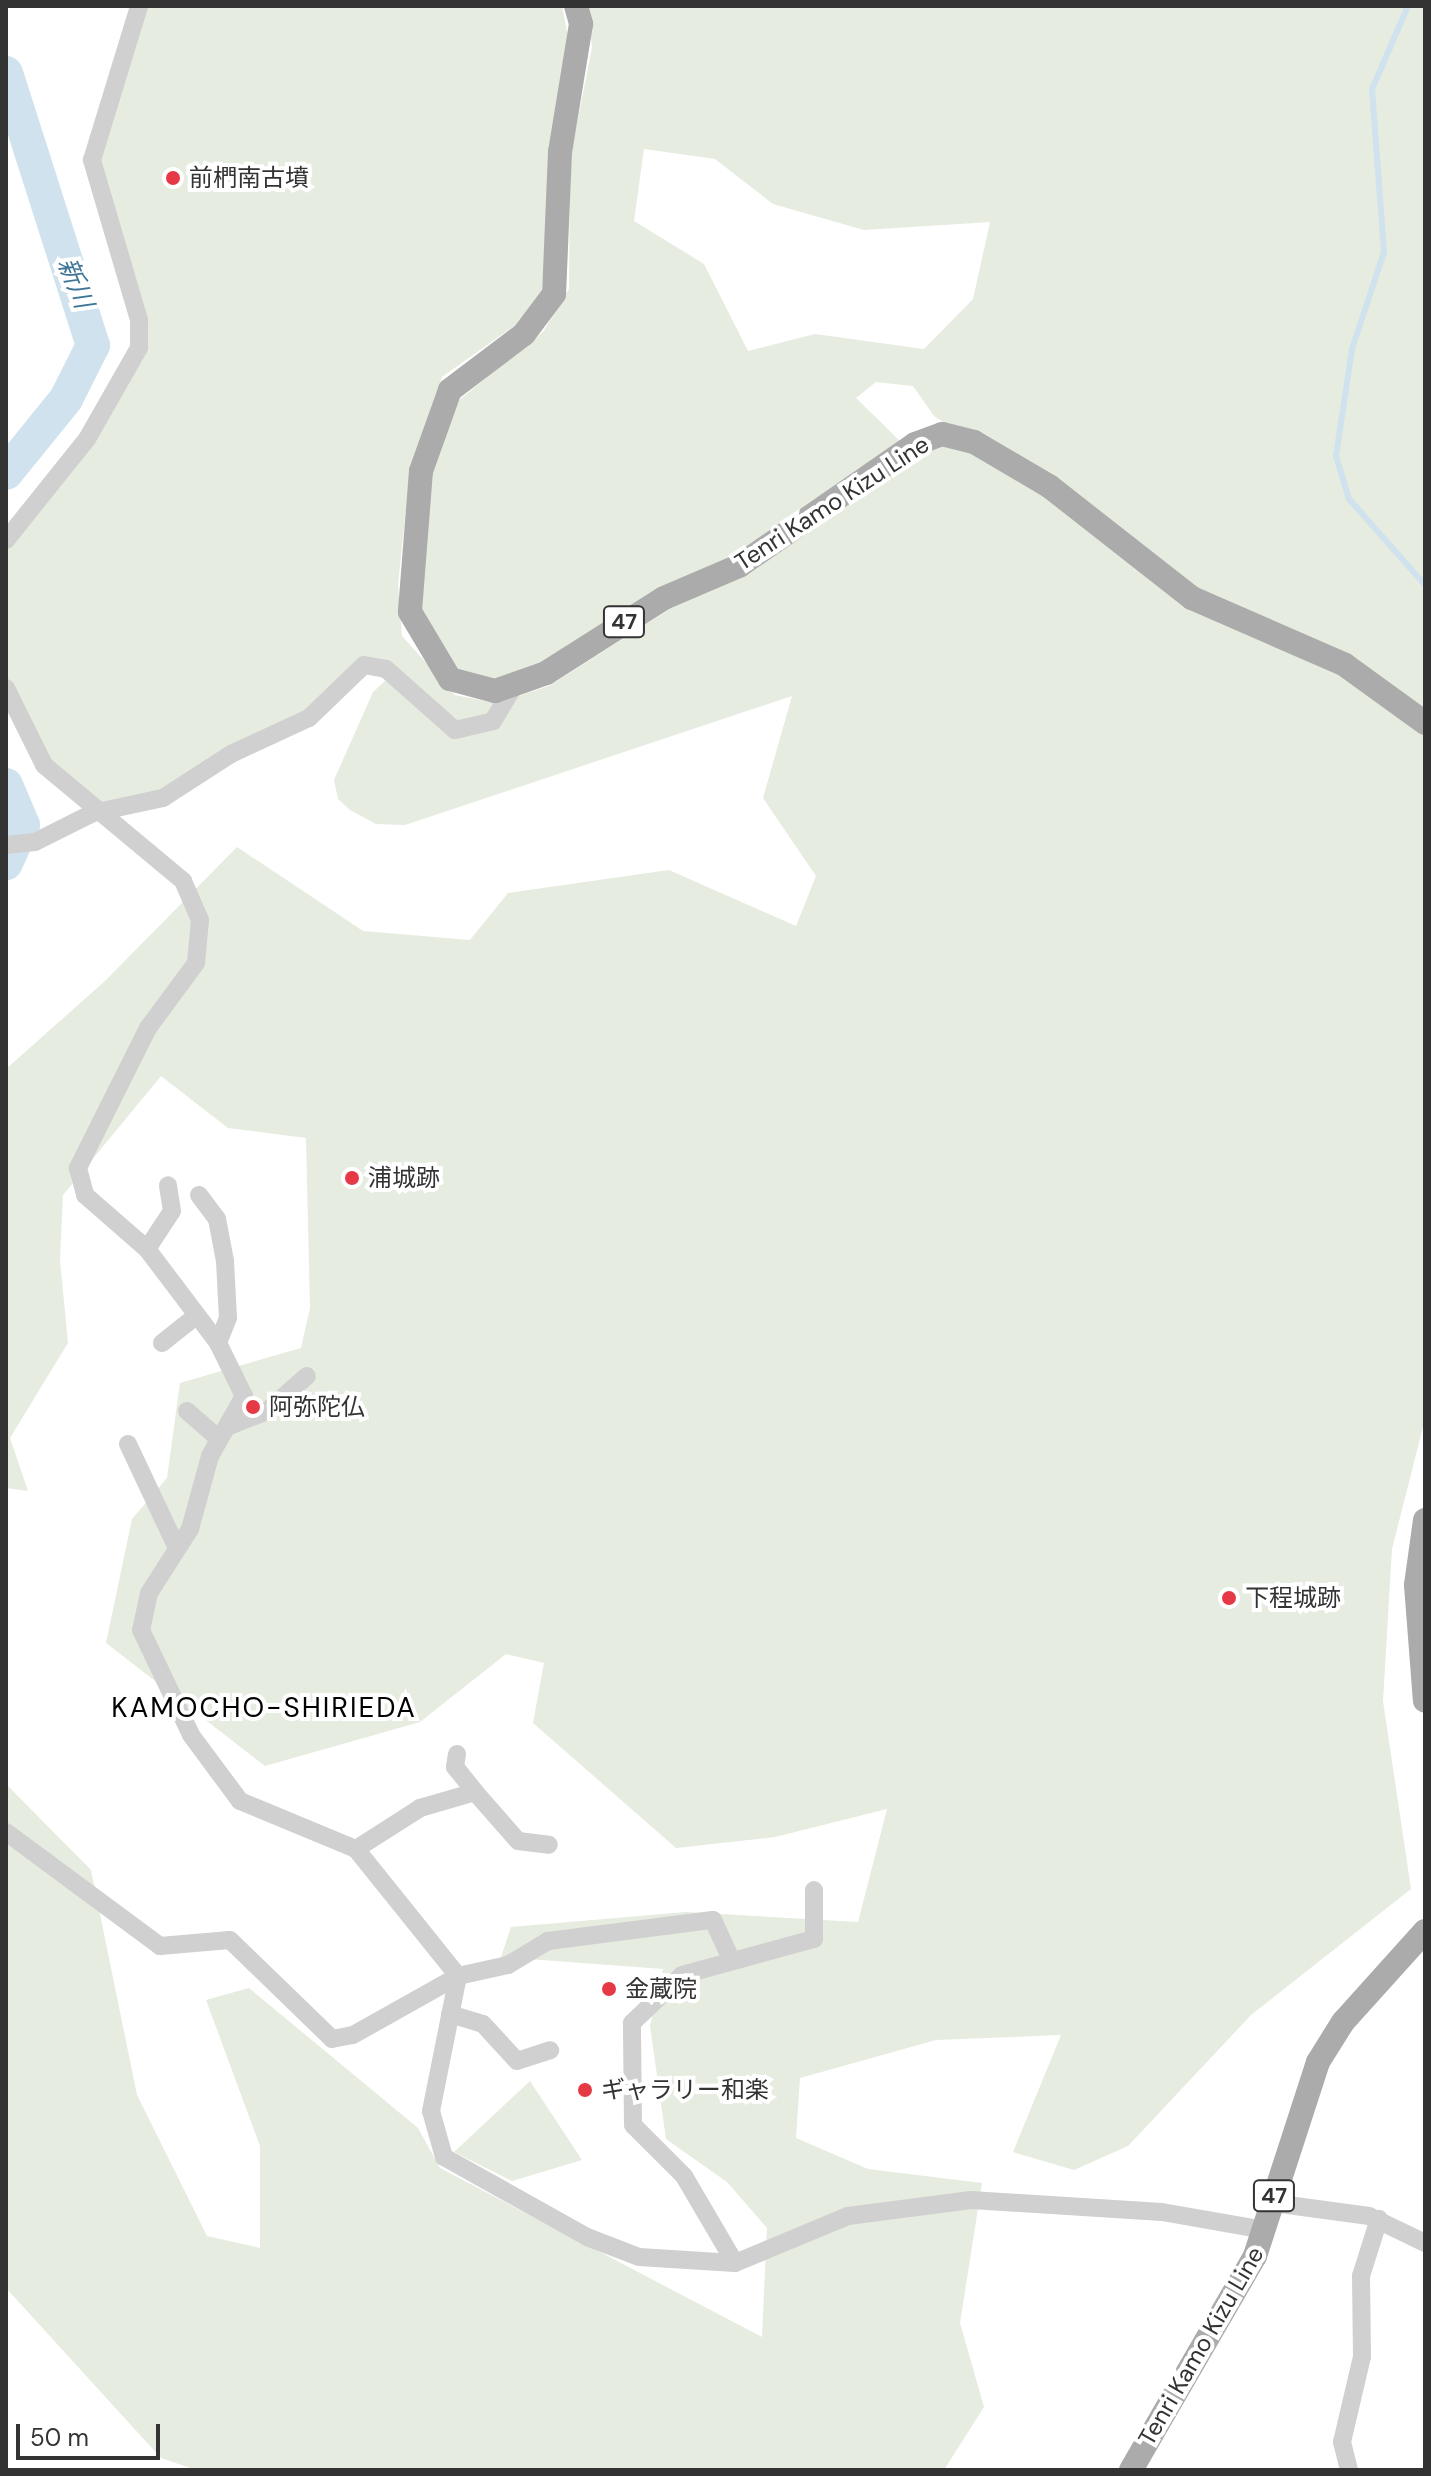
<!DOCTYPE html>
<meta charset="utf-8">
<style>
body{margin:0}
#map{position:relative;width:1431px;height:2476px;overflow:hidden;background:#fff;font-family:"DM Sans","Noto Sans JP",sans-serif}
div>[style]{position:absolute}
.green>*{inset:0;background:#e6ecdf}
.stream>*{height:6px;margin:-3px;padding:0 3px;transform-origin:3px;border-radius:3px;background:#cfe2ee}
.river>*{height:34px;margin:-17px;padding:0 17px;transform-origin:17px;border-radius:17px;background:#cfe2ee}
.minor>*{height:18px;margin:-9px;padding:0 9px;transform-origin:9px;border-radius:9px;background:#d0d0d0}
.major>*{height:24px;margin:-12px;padding:0 12px;transform-origin:12px;border-radius:12px;background:#ababab}
.dots>*{width:22px;height:22px;translate:-50% -50%;box-sizing:border-box;border:4px solid #fff;border-radius:50%}
span{translate:-50% -50%;white-space:nowrap;text-align:center;line-height:1.15;-webkit-text-stroke:8px #fff;paint-order:stroke}
.shield-label span{padding:2px 6px;background:#fff;border:2px solid;border-radius:6px;-webkit-text-stroke-width:0}
.shield-label{font-size:22px;color:#333;font-weight:700}
.poi-label{font-size:24px;color:#333}
.left{translate:0 -50%;text-align:left}
.street-label{font-size:24px;color:#333}
.water-label{font-size:26px;color:#3f7597;font-style:italic}
.quarter-label{font-size:28px;color:#000;letter-spacing:2px}
.frame{position:absolute;inset:0;border:8px solid #333;pointer-events:none}
.scale{position:absolute;left:16px;top:2424px;width:144px;height:36px;box-sizing:border-box;border:4px solid #333;border-top:0;padding-left:10px;font-size:24px;line-height:28px;white-space:nowrap;color:#333;-webkit-text-stroke:6px #fff;paint-order:stroke}
</style>
<div id="map">
<div class="green">
<i style="clip-path:polygon(143px 6px,562px 6px,569px 42px,541px 296px,521px 321px,442px 377px,410px 470px,398px 585px,402px 636px,455px 695px,496px 703px,549px 686px,927px 445px,969px 448px,1358px 682px,1425px 736px,1425px 1419px,1392px 1549px,1383px 1701px,1411px 1889px,1251px 2015px,1128px 2146px,1074px 2170px,1013px 2152px,1061px 2035px,936px 2040px,800px 2078px,796px 2138px,868px 2169px,982px 2183px,960px 2323px,984px 2407px,944px 2470px,196px 2470px,161px 2458px,6px 2288px,6px 1784px,91px 1870px,137px 2095px,207px 2236px,260px 2248px,260px 2146px,206px 2000px,249px 1988px,418px 2128px,440px 2168px,762px 2337px,767px 2228px,727px 2182px,666px 2139px,650px 2026px,663px 1969px,501px 1957px,511px 1927px,686px 1912px,858px 1922px,887px 1809px,775px 1837px,676px 1848px,533px 1723px,544px 1663px,506px 1654px,420px 1722px,265px 1766px,106px 1643px,132px 1519px,167px 1478px,180px 1383px,301px 1348px,310px 1308px,306px 1138px,228px 1128px,161px 1076px,63px 1195px,60px 1260px,68px 1343px,10px 1438px,28px 1491px,6px 1488px,6px 1069px,105px 981px,237px 847px,363px 931px,470px 940px,508px 893px,669px 870px,796px 926px,816px 876px,763px 798px,792px 696px,405px 825px,376px 824px,350px 810px,338px 799px,334px 780px,373px 692px,386px 680px,375px 660px,326px 700px,162px 794px,97px 809px,48px 760px,6px 699px,6px 549px,78px 462px,141px 360px,99px 162px)"></i>
<i style="clip-path:polygon(evenodd,588px 6px,1425px 6px,1425px 712px,1204px 597px,934px 416px,913px 386px,876px 382px,856px 398px,904px 445px,734px 561px,520px 673px,488px 680px,463px 674px,431px 640px,418px 595px,431px 471px,459px 400px,543px 332px,569px 289px,570px 158px,592px 48px,588px 6px,644px 149px,715px 159px,773px 204px,864px 230px,990px 222px,973px 299px,924px 349px,815px 334px,748px 351px,704px 264px,634px 221px,644px 149px)"></i>
<i style="clip-path:polygon(530px 2081px,582px 2160px,512px 2181px,454px 2152px)"></i>
</div>
<div class="stream">
<i style="left:1408px;top:6px;width:90px;rotate:113.4deg"></i>
<i style="left:1372px;top:89px;width:163px;rotate:85.8deg"></i>
<i style="left:1384px;top:252px;width:102px;rotate:108.3deg"></i>
<i style="left:1352px;top:349px;width:108px;rotate:98.5deg"></i>
<i style="left:1336px;top:456px;width:45px;rotate:73.2deg"></i>
<i style="left:1349px;top:499px;width:115px;rotate:48.5deg"></i>
</div>
<div class="river">
<i style="left:6px;top:73px;width:286px;rotate:72.3deg"></i>
<i style="left:93px;top:345px;width:60px;rotate:116.6deg"></i>
<i style="left:66px;top:399px;width:95px;rotate:129deg"></i>
<i style="left:6px;top:785px;width:43px;rotate:67deg"></i>
<i style="left:23px;top:825px;width:42px;rotate:114.1deg"></i>
</div>
<div class="minor">
<i style="left:6px;top:540px;width:129px;rotate:-51.3deg"></i>
<i style="left:87px;top:439px;width:105px;rotate:-60.3deg"></i>
<i style="left:139px;top:348px;width:28px;rotate:-90deg"></i>
<i style="left:139px;top:320px;width:167px;rotate:-106.4deg"></i>
<i style="left:92px;top:160px;width:161px;rotate:-73deg"></i>
<i style="left:6px;top:688px;width:86px;rotate:63.7deg"></i>
<i style="left:44px;top:765px;width:181px;rotate:39.8deg"></i>
<i style="left:183px;top:881px;width:43px;rotate:66.4deg"></i>
<i style="left:200px;top:920px;width:43px;rotate:95.3deg"></i>
<i style="left:196px;top:963px;width:81px;rotate:126.4deg"></i>
<i style="left:148px;top:1028px;width:157px;rotate:116.6deg"></i>
<i style="left:78px;top:1168px;width:28px;rotate:75deg"></i>
<i style="left:85px;top:1195px;width:82px;rotate:41.1deg"></i>
<i style="left:147px;top:1249px;width:118px;rotate:52.9deg"></i>
<i style="left:218px;top:1343px;width:59px;rotate:63.9deg"></i>
<i style="left:244px;top:1396px;width:69px;rotate:119.5deg"></i>
<i style="left:210px;top:1456px;width:76px;rotate:105.3deg"></i>
<i style="left:190px;top:1529px;width:76px;rotate:122.6deg"></i>
<i style="left:149px;top:1593px;width:38px;rotate:102deg"></i>
<i style="left:141px;top:1630px;width:116px;rotate:64.5deg"></i>
<i style="left:191px;top:1735px;width:82px;rotate:53.4deg"></i>
<i style="left:240px;top:1801px;width:126px;rotate:22.5deg"></i>
<i style="left:356px;top:1849px;width:163px;rotate:51.2deg"></i>
<i style="left:6px;top:845px;width:29px;rotate:-6deg"></i>
<i style="left:35px;top:842px;width:65px;rotate:-26.6deg"></i>
<i style="left:93px;top:813px;width:72px;rotate:-12.1deg"></i>
<i style="left:163px;top:798px;width:81px;rotate:-32.9deg"></i>
<i style="left:231px;top:754px;width:86px;rotate:-24.8deg"></i>
<i style="left:309px;top:718px;width:76px;rotate:-43.9deg"></i>
<i style="left:364px;top:665px;width:22px;rotate:10deg"></i>
<i style="left:386px;top:669px;width:92px;rotate:41.5deg"></i>
<i style="left:455px;top:730px;width:39px;rotate:-13deg"></i>
<i style="left:493px;top:721px;width:37px;rotate:-59deg"></i>
<i style="left:199px;top:1195px;width:30px;rotate:53deg"></i>
<i style="left:217px;top:1219px;width:43px;rotate:79.2deg"></i>
<i style="left:225px;top:1261px;width:57px;rotate:87deg"></i>
<i style="left:228px;top:1318px;width:27px;rotate:112deg"></i>
<i style="left:147px;top:1249px;width:45px;rotate:-56.7deg"></i>
<i style="left:172px;top:1211px;width:26px;rotate:-99deg"></i>
<i style="left:162px;top:1343px;width:43px;rotate:-38.5deg"></i>
<i style="left:187px;top:1411px;width:43px;rotate:41.2deg"></i>
<i style="left:227px;top:1427px;width:43px;rotate:-21.8deg"></i>
<i style="left:267px;top:1411px;width:53px;rotate:-41.2deg"></i>
<i style="left:128px;top:1444px;width:113px;rotate:64.8deg"></i>
<i style="left:457px;top:1754px;width:13px;rotate:99deg"></i>
<i style="left:455px;top:1767px;width:32px;rotate:51deg"></i>
<i style="left:6px;top:1832px;width:192px;rotate:36.5deg"></i>
<i style="left:160px;top:1946px;width:70px;rotate:-4.9deg"></i>
<i style="left:230px;top:1940px;width:142px;rotate:44.1deg"></i>
<i style="left:332px;top:2039px;width:21px;rotate:-11deg"></i>
<i style="left:353px;top:2035px;width:120px;rotate:-29.3deg"></i>
<i style="left:458px;top:1976px;width:51px;rotate:-12.4deg"></i>
<i style="left:508px;top:1965px;width:47px;rotate:-31deg"></i>
<i style="left:548px;top:1941px;width:166px;rotate:-7.3deg"></i>
<i style="left:713px;top:1920px;width:41px;rotate:65.3deg"></i>
<i style="left:356px;top:1849px;width:76px;rotate:-32.6deg"></i>
<i style="left:420px;top:1808px;width:57px;rotate:-16.2deg"></i>
<i style="left:475px;top:1792px;width:65px;rotate:48.7deg"></i>
<i style="left:518px;top:1841px;width:31px;rotate:7deg"></i>
<i style="left:458px;top:1976px;width:138px;rotate:101.3deg"></i>
<i style="left:431px;top:2111px;width:48px;rotate:74.2deg"></i>
<i style="left:444px;top:2157px;width:164px;rotate:29.2deg"></i>
<i style="left:587px;top:2237px;width:56px;rotate:21deg"></i>
<i style="left:639px;top:2257px;width:96px;rotate:3.6deg"></i>
<i style="left:735px;top:2263px;width:122px;rotate:-22.6deg"></i>
<i style="left:848px;top:2216px;width:124px;rotate:-7.4deg"></i>
<i style="left:971px;top:2200px;width:191px;rotate:3.6deg"></i>
<i style="left:1162px;top:2212px;width:105px;rotate:9.9deg"></i>
<i style="left:450px;top:2014px;width:34px;rotate:17deg"></i>
<i style="left:483px;top:2024px;width:50px;rotate:47.4deg"></i>
<i style="left:517px;top:2061px;width:35px;rotate:-18deg"></i>
<i style="left:1273px;top:2203px;width:97px;rotate:7.7deg"></i>
<i style="left:1369px;top:2216px;width:62px;rotate:25.7deg"></i>
<i style="left:735px;top:2263px;width:101px;rotate:-120.4deg"></i>
<i style="left:684px;top:2176px;width:72px;rotate:-135deg"></i>
<i style="left:633px;top:2125px;width:102px;rotate:-90.6deg"></i>
<i style="left:632px;top:2023px;width:69px;rotate:-43.8deg"></i>
<i style="left:682px;top:1975px;width:137px;rotate:-15.3deg"></i>
<i style="left:814px;top:1939px;width:49px;rotate:-90deg"></i>
<i style="left:1349px;top:2470px;width:29px;rotate:-104deg"></i>
<i style="left:1342px;top:2442px;width:87px;rotate:-76.8deg"></i>
<i style="left:1362px;top:2357px;width:81px;rotate:-90.7deg"></i>
<i style="left:1361px;top:2276px;width:60px;rotate:-72.5deg"></i>
</div>
<div class="major">
<i style="left:576px;top:6px;width:19px;rotate:74deg"></i>
<i style="left:581px;top:24px;width:130px;rotate:99.3deg"></i>
<i style="left:560px;top:152px;width:142px;rotate:92.4deg"></i>
<i style="left:554px;top:294px;width:50px;rotate:126.9deg"></i>
<i style="left:524px;top:334px;width:93px;rotate:142.9deg"></i>
<i style="left:450px;top:390px;width:86px;rotate:109.7deg"></i>
<i style="left:421px;top:471px;width:141px;rotate:94.5deg"></i>
<i style="left:410px;top:612px;width:78px;rotate:59.2deg"></i>
<i style="left:450px;top:679px;width:47px;rotate:14.9deg"></i>
<i style="left:495px;top:691px;width:54px;rotate:-19.4deg"></i>
<i style="left:546px;top:673px;width:140px;rotate:-32.4deg"></i>
<i style="left:664px;top:598px;width:82px;rotate:-23.1deg"></i>
<i style="left:739px;top:566px;width:214px;rotate:-34.7deg"></i>
<i style="left:915px;top:444px;width:29px;rotate:-20deg"></i>
<i style="left:942px;top:434px;width:33px;rotate:14deg"></i>
<i style="left:974px;top:442px;width:87px;rotate:30.4deg"></i>
<i style="left:1049px;top:486px;width:182px;rotate:38.1deg"></i>
<i style="left:1192px;top:598px;width:167px;rotate:23.6deg"></i>
<i style="left:1345px;top:665px;width:99px;rotate:35.9deg"></i>
<i style="left:1425px;top:1520px;width:66px;rotate:97.9deg"></i>
<i style="left:1416px;top:1585px;width:116px;rotate:85.6deg"></i>
<i style="left:1131px;top:2470px;width:247px;rotate:-59.9deg"></i>
<i style="left:1255px;top:2256px;width:204px;rotate:-72deg"></i>
<i style="left:1318px;top:2062px;width:47px;rotate:-58deg"></i>
<i style="left:1343px;top:2022px;width:122px;rotate:-48deg"></i>
</div>
<div class="dots">
<i style="left:173px;top:178px;background:#e63946"></i>
<i style="left:352px;top:1178px;background:#e63946"></i>
<i style="left:253px;top:1407px;background:#e63946"></i>
<i style="left:1229px;top:1598px;background:#e63946"></i>
<i style="left:609px;top:1989px;background:#e63946"></i>
<i style="left:585px;top:2090px;background:#e63946"></i>
</div>
<div class="shield-label">
<span style="left:624px;top:622px">47</span>
<span style="left:1274px;top:2196px">47</span>
</div>
<div class="poi-label">
<span class="left" style="left:189px;top:178px">前椚南古墳</span>
<span class="left" style="left:368px;top:1178px">浦城跡</span>
<span class="left" style="left:269px;top:1407px">阿弥陀仏</span>
<span class="left" style="left:1245px;top:1598px">下程城跡</span>
<span class="left" style="left:625px;top:1989px">金蔵院</span>
<span class="left" style="left:601px;top:2090px">ギャラリー和楽</span>
</div>
<div class="street-label">
<span style="left:832px;top:503px;rotate:-33deg">Tenri Kamo Kizu Line</span>
<span style="left:1201px;top:2346px;rotate:-60deg">Tenri Kamo Kizu Line</span>
</div>
<div class="water-label">
<span style="left:75px;top:283px;rotate:68deg">新川</span>
</div>
<div class="quarter-label">
<span style="left:264px;top:1708px">KAMOCHO-SHIRIEDA</span>
</div>
<div class="frame"></div>
<div class="scale">50 m</div>
</div>
